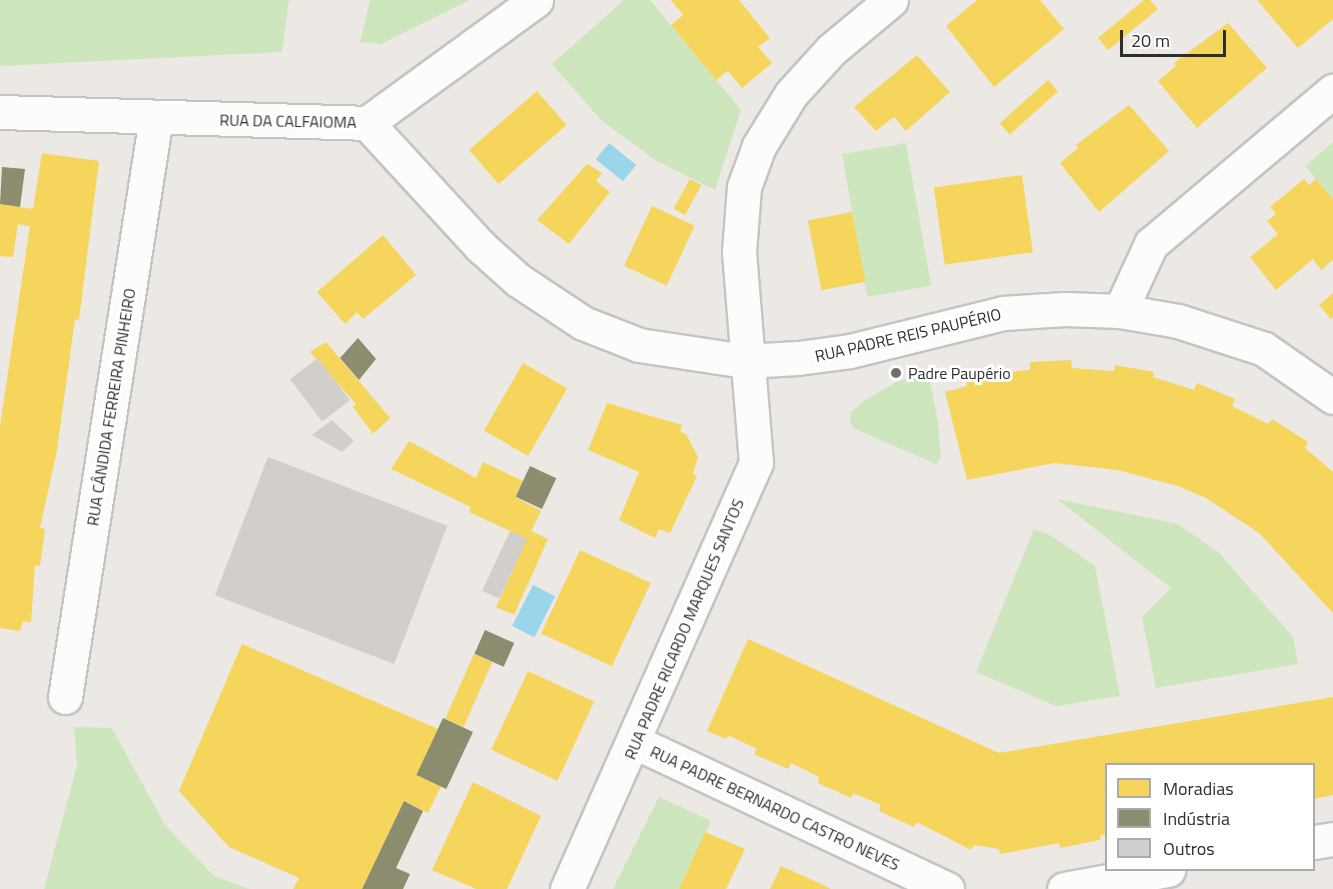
<!DOCTYPE html>
<meta charset="utf-8">
<style>
body{margin:0}
#map{position:relative;width:1333px;height:889px;overflow:hidden;background:#ece8e4;font-family:"Titillium Web",sans-serif}
div>[style]{position:absolute}
.green>*{inset:0;background:#cee6be;transform-origin:0 0}
.water>*{inset:0;background:#99d6ec;transform-origin:0 0}
.homes>*{inset:0;background:#f6d55c;transform-origin:0 0}
.industry>*{inset:0;background:#8c8c6e;transform-origin:0 0}
.building>*{inset:0;background:#d1cecb;transform-origin:0 0}
.roads{filter:drop-shadow(2px 0 #c5c4c5) drop-shadow(-2px 0 #c5c4c5) drop-shadow(0 2px #c5c4c5) drop-shadow(0 -2px #c5c4c5)}
.street>*{height:33px;margin:-16.5px;padding:0 16.5px;transform-origin:16.5px;border-radius:16.5px;background:#fcfcfb}
.dots>*{width:16px;height:16px;translate:-50% -50%;box-sizing:border-box;border:3px solid #fff;border-radius:50%}
span{translate:-50% -50%;white-space:nowrap;text-align:center;line-height:1.15;-webkit-text-stroke:6px #fff;paint-order:stroke}
.street-label{font-size:16px;color:#2e2e2e}
.poi-label{font-size:16px;color:#2e2e2e}
.left{translate:0 -50%;text-align:left}
.legend{position:absolute;left:1105px;top:763px;width:210px;height:108px;box-sizing:border-box;background:#fff;border:2px solid #ababab;margin:0;padding:8px 10px;list-style:none;font-size:18px;color:#2e2e2e}
.legend li{display:flex;align-items:center;gap:12px;height:30px}
.legend b{width:30px;border:2px solid #ababab}
.scale{position:absolute;left:1120px;top:30px;width:106px;height:27px;box-sizing:border-box;border:3px solid #2e2e2e;border-top:0;padding-left:8px;font-size:18px;line-height:21px;white-space:nowrap;color:#2e2e2e;-webkit-text-stroke:4px #fff;paint-order:stroke}
</style>
<div id="map">
<div class="green">
<i style="clip-path:polygon(0 0,289px 0,282px 52px,0 66px)"></i>
<i style="clip-path:polygon(370px 0,470px 0,381px 44px,360px 42px)"></i>
<i style="clip-path:polygon(624px 0,650px 0,741px 110px,715px 190px,655px 160px,601px 120px,552px 64px)"></i>
<i style="clip-path:polygon(1333px 142px,1333px 199px,1305px 166px)"></i>
<i style="left:906px;top:143px;width:145px;height:65px;rotate:80deg"></i>
<i style="clip-path:polygon(921px 374px,930px 381px,938px 423px,941px 458px,936px 464px,853px 428px,850px 421px,851px 412px,864px 401px,898px 381px)"></i>
<i style="clip-path:polygon(1057px 499px,1178px 524px,1218px 552px,1293px 637px,1298px 664px,1156px 688px,1142px 617px,1171px 588px)"></i>
<i style="clip-path:polygon(1034px 529px,1052px 536px,1095px 566px,1120px 696px,1056px 706px,976px 672px)"></i>
<i style="clip-path:polygon(74px 727px,112px 728px,165px 825px,214px 876px,249px 889px,44px 889px,77px 765px)"></i>
<i style="clip-path:polygon(659px 797px,711px 821px,679px 889px,613px 889px)"></i>
</div>
<div class="water">
<i style="left:609px;top:143px;width:35px;height:21px;rotate:39deg"></i>
<i style="left:533px;top:585px;width:25px;height:46px;rotate:27deg"></i>
</div>
<div class="homes">
<i style="clip-path:polygon(671px 0,739px 0,770px 38px,758px 47px,772px 63px,742px 88px,728px 71px,716px 80px,671px 25px,683px 15px)"></i>
<i style="clip-path:polygon(977px 0,1040px 0,1064px 29px,994px 87px,946px 26px)"></i>
<i style="clip-path:polygon(1144px 0,1150px 0,1158px 9px,1108px 50px,1098px 38px)"></i>
<i style="clip-path:polygon(1257px 0,1333px 0,1333px 19px,1298px 48px)"></i>
<i style="clip-path:polygon(1228px 23px,1267px 68px,1197px 128px,1158px 81px,1176px 66px,1174px 63px)"></i>
<i style="clip-path:polygon(917px 55px,950px 92px,906px 131px,894px 117px,876px 131px,854px 107px)"></i>
<i style="left:1048px;top:80px;width:15px;height:65px;rotate:48deg"></i>
<i style="left:537px;top:91px;width:45px;height:90px;rotate:49deg"></i>
<i style="clip-path:polygon(1129px 105px,1169px 151px,1099px 212px,1060px 163px,1078px 148px,1076px 145px)"></i>
<i style="clip-path:polygon(42px 153px,99px 161px,79px 320px,75px 319px,57px 450px,40px 528px,45px 529px,40px 566px,35px 565px,31px 623px,23px 621px,20px 631px,0 628px,0 426px,30px 226px,18px 224px,13px 257px,0 256px,0 204px,33px 209px)"></i>
<i style="clip-path:polygon(587px 164px,602px 173px,596px 181px,610px 192px,569px 244px,537px 220px)"></i>
<i style="left:1022px;top:175px;width:78px;height:89px;rotate:82deg"></i>
<i style="left:690px;top:179px;width:13px;height:34px;rotate:29deg"></i>
<i style="clip-path:polygon(1304px 179px,1309px 185px,1316px 179px,1333px 199px,1333px 260px,1321px 270px,1313px 259px,1276px 290px,1250px 257px,1278px 234px,1267px 221px,1276px 214px,1270px 207px)"></i>
<i style="left:652px;top:206px;width:47px;height:66px;rotate:25deg"></i>
<i style="left:852px;top:212px;width:71px;height:45px;rotate:79deg"></i>
<i style="clip-path:polygon(383px 235px,416px 275px,363px 319px,357px 312px,345px 324px,317px 292px)"></i>
<i style="clip-path:polygon(1333px 293px,1333px 317px,1331px 319px,1319px 305px)"></i>
<i style="clip-path:polygon(326px 342px,390px 418px,373px 434px,353px 407px,356px 404px,310px 352px)"></i>
<i style="clip-path:polygon(1071px 360px,1072px 368px,1114px 371px,1115px 365px,1154px 372px,1153px 377px,1194px 390px,1197px 383px,1235px 399px,1232px 406px,1268px 424px,1272px 419px,1308px 442px,1305px 448px,1333px 472px,1333px 613px,1259px 533px,1206px 498px,1178px 486px,1117px 470px,1054px 463px,967px 480px,945px 392px,967px 386px,965px 375px,987px 369px,988px 374px,1030px 370px,1030px 362px)"></i>
<i style="left:523px;top:363px;width:51px;height:78px;rotate:30deg"></i>
<i style="clip-path:polygon(607px 403px,682px 425px,680px 432px,686px 434px,698px 457px,693px 474px,697px 476px,670px 533px,659px 529px,655px 538px,619px 520px,639px 472px,588px 450px)"></i>
<i style="clip-path:polygon(409px 441px,476px 478px,483px 462px,523px 481px,515px 497px,541px 511px,531px 531px,548px 539px,514px 615px,496px 607px,527px 539px,469px 512px,471px 507px,391px 469px)"></i>
<i style="left:580px;top:550px;width:78px;height:92px;rotate:25deg"></i>
<i style="clip-path:polygon(748px 639px,999px 753px,1333px 697px,1333px 795px,1314px 799px,1314px 764px,1106px 764px,1106px 834px,1101px 835px,1100px 840px,1060px 848px,1059px 843px,1000px 854px,999px 849px,974px 845px,971px 850px,917px 822px,914px 827px,879px 811px,881px 805px,853px 793px,851px 798px,818px 783px,819px 777px,791px 763px,788px 769px,754px 754px,757px 749px,728px 735px,726px 739px,707px 731px)"></i>
<i style="clip-path:polygon(242px 644px,438px 729px,417px 775px,441px 786px,428px 813px,404px 801px,362px 889px,293px 889px,299px 878px,229px 847px,179px 791px)"></i>
<i style="left:474px;top:654px;width:20px;height:71px;rotate:24deg"></i>
<i style="left:528px;top:671px;width:73px;height:87px;rotate:25deg"></i>
<i style="clip-path:polygon(473px 782px,541px 816px,507px 889px,476px 889px,432px 870px)"></i>
<i style="clip-path:polygon(705px 832px,745px 849px,726px 889px,679px 889px)"></i>
<i style="clip-path:polygon(781px 866px,821px 884px,831px 889px,770px 889px)"></i>
</div>
<div class="industry">
<i style="clip-path:polygon(2px 167px,25px 169px,20px 207px,0 204px)"></i>
<i style="clip-path:polygon(358px 338px,376px 359px,359px 380px,340px 358px)"></i>
<i style="left:530px;top:466px;width:29px;height:34px;rotate:25deg"></i>
<i style="left:485px;top:630px;width:32px;height:26px;rotate:24deg"></i>
<i style="left:443px;top:718px;width:33px;height:63px;rotate:25deg"></i>
<i style="clip-path:polygon(404px 801px,423px 811px,396px 868px,410px 874px,403px 889px,362px 889px)"></i>
</div>
<div class="building">
<i style="left:318px;top:358px;width:53px;height:35px;rotate:53deg"></i>
<i style="clip-path:polygon(332px 420px,354px 441px,342px 452px,312px 435px)"></i>
<i style="left:268px;top:457px;width:192px;height:148px;rotate:21deg"></i>
<i style="left:510px;top:531px;width:19px;height:66px;rotate:25deg"></i>
</div>
<div class="roads">
<div class="street">
<i style="left:0;top:112px;width:367px;rotate:1.7deg"></i>
<i style="left:367px;top:123px;width:209px;rotate:-36deg"></i>
<i style="left:367px;top:123px;width:167px;rotate:47.4deg"></i>
<i style="left:480px;top:246px;width:51px;rotate:41.8deg"></i>
<i style="left:518px;top:280px;width:78px;rotate:33.5deg"></i>
<i style="left:583px;top:323px;width:60px;rotate:21.4deg"></i>
<i style="left:639px;top:345px;width:107px;rotate:8.6deg"></i>
<i style="left:745px;top:361px;width:53px;rotate:-3.2deg"></i>
<i style="left:798px;top:358px;width:52px;rotate:-7.7deg"></i>
<i style="left:850px;top:351px;width:158px;rotate:-13.9deg"></i>
<i style="left:1003px;top:313px;width:62px;rotate:-3.7deg"></i>
<i style="left:1065px;top:309px;width:55px;rotate:2.1deg"></i>
<i style="left:1120px;top:311px;width:59px;rotate:9.8deg"></i>
<i style="left:1178px;top:321px;width:90px;rotate:18deg"></i>
<i style="left:1264px;top:349px;width:84px;rotate:34.8deg"></i>
<i style="left:1120px;top:311px;width:74px;rotate:-65.2deg"></i>
<i style="left:1151px;top:244px;width:238px;rotate:-40.1deg"></i>
<i style="left:65px;top:697px;width:587px;rotate:-81.08deg"></i>
<i style="left:635px;top:742px;width:345px;rotate:25.2deg"></i>
<i style="left:1314px;top:842px;width:19px;rotate:-9deg"></i>
<i style="left:567px;top:889px;width:466px;rotate:-66.1deg"></i>
<i style="left:756px;top:463px;width:212px;rotate:-94.6deg"></i>
<i style="left:739px;top:252px;width:65px;rotate:-85.6deg"></i>
<i style="left:744px;top:187px;width:44px;rotate:-69.9deg"></i>
<i style="left:759px;top:146px;width:61px;rotate:-58.4deg"></i>
<i style="left:791px;top:94px;width:59px;rotate:-47.7deg"></i>
<i style="left:831px;top:50px;width:78px;rotate:-39.8deg"></i>
<i style="left:1064px;top:889px;width:106px;rotate:-10.4deg"></i>
</div>
</div>
<div class="dots">
<i style="left:896px;top:373px;background:#706f6e"></i>
</div>
<div class="street-label">
<span style="left:288px;top:121px;rotate:1deg">RUA DA CALFAIOMA</span>
<span style="left:908px;top:335px;rotate:-13deg">RUA PADRE REIS PAUPÉRIO</span>
<span style="left:111px;top:407px;rotate:-81deg">RUA CÂNDIDA FERREIRA PINHEIRO</span>
<span style="left:684px;top:629px;rotate:-67deg">RUA PADRE RICARDO MARQUES SANTOS</span>
<span style="left:775px;top:808px;rotate:25deg">RUA PADRE BERNARDO CASTRO NEVES</span>
</div>
<div class="poi-label">
<span class="left" style="left:908px;top:373px">Padre Paupério</span>
</div>
<ul class="legend">
<li><b style="height:16px;background:#f6d55c"></b>Moradias</li>
<li><b style="height:16px;background:#8c8c6e"></b>Indústria</li>
<li><b style="height:16px;background:#d1cecb"></b>Outros</li>
</ul>
<div class="scale">20 m</div>
</div>
